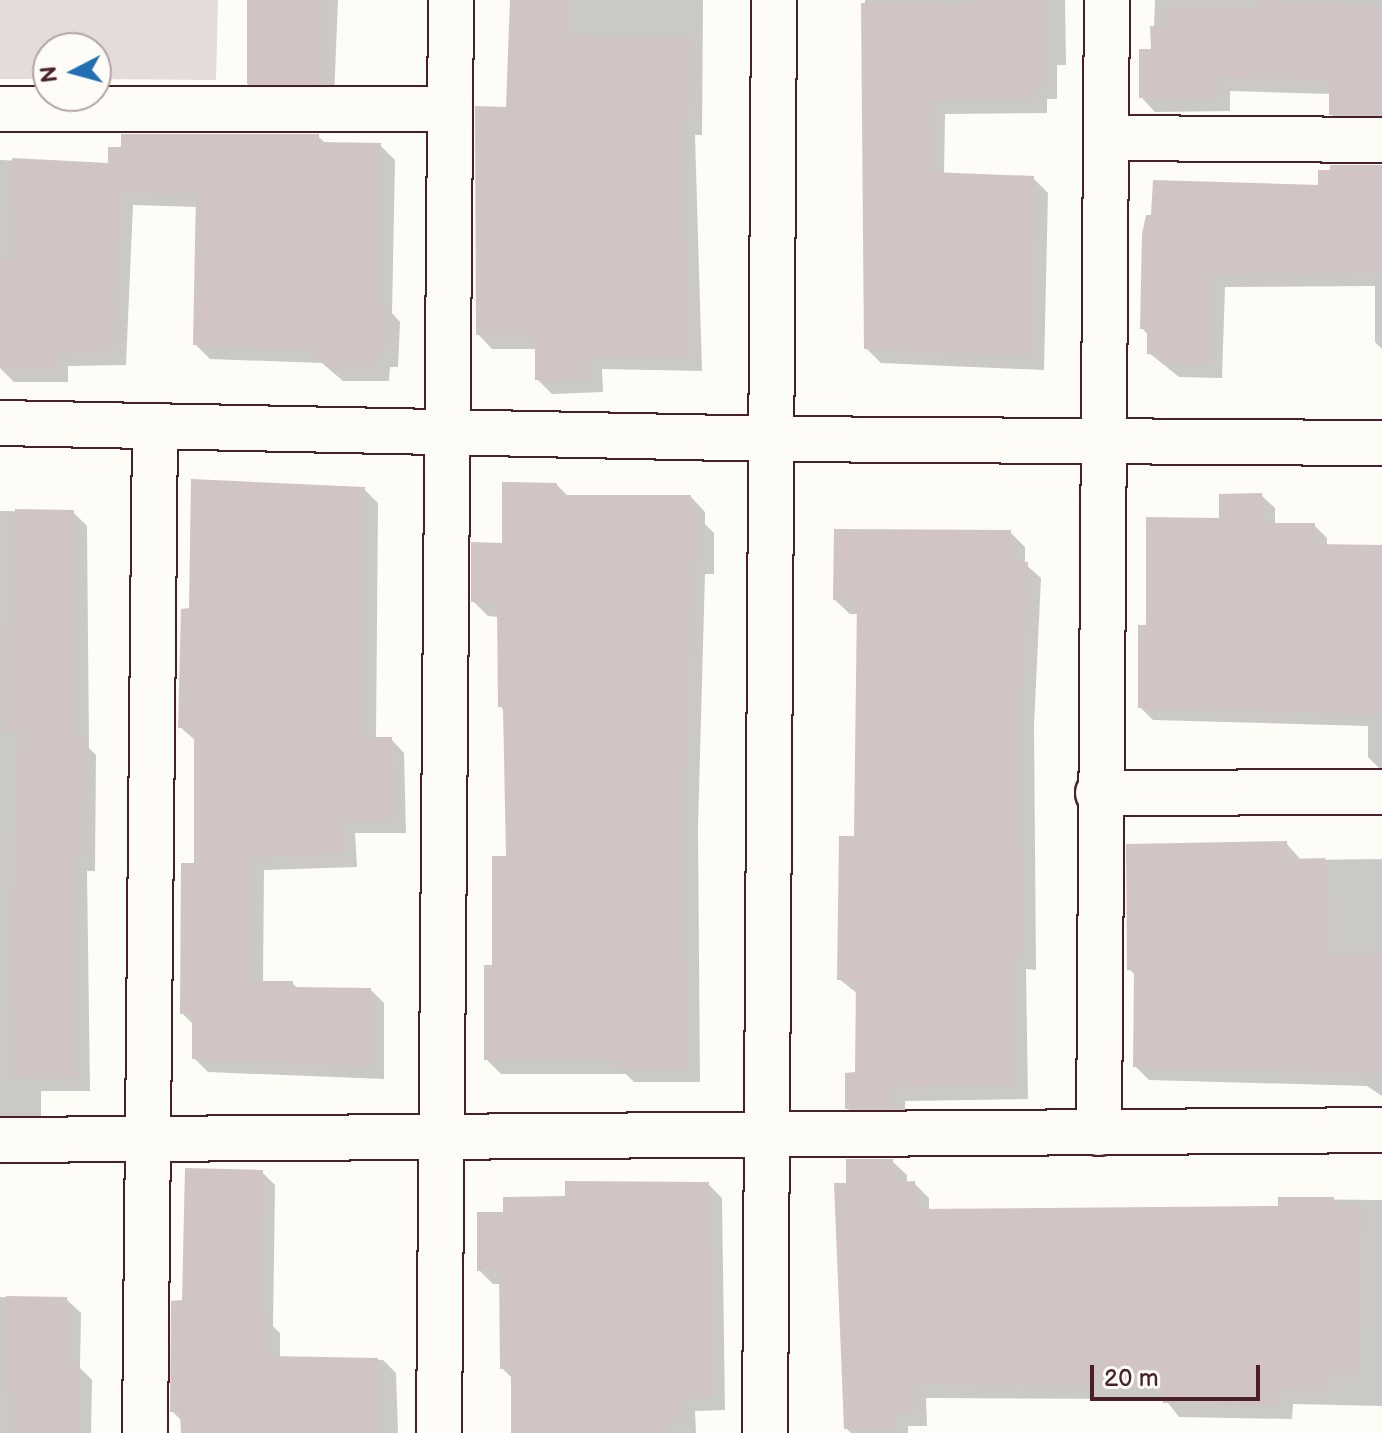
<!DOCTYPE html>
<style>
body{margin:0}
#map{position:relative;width:1382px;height:1433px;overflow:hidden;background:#fdfcf7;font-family:"Balsamiq Sans",sans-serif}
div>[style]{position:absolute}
.green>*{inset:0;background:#e3dcda}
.shadow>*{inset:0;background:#0003}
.building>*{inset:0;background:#d0c5c4;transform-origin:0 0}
.roads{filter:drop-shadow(2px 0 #4a1f2b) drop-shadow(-2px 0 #4a1f2b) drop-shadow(0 2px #4a1f2b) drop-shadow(0 -2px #4a1f2b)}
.minor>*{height:44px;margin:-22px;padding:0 22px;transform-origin:22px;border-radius:22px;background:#fdfcf7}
span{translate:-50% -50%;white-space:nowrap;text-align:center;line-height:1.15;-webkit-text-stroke:7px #fdfcf7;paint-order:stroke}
.north{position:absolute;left:32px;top:32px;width:80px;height:80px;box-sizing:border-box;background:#fdfcf7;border:2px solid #b5a4a5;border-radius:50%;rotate:264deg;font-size:22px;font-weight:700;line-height:32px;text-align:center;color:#4a1f2b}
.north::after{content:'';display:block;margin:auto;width:28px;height:36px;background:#1f6fb2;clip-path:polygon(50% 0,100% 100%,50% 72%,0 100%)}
.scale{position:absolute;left:1090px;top:1365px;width:170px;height:36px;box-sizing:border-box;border:4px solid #4a1f2b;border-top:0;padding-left:10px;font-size:24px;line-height:28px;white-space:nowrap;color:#4a1f2b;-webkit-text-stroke:6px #fdfcf7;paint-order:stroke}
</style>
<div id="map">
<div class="green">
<i style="clip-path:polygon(0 0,218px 0,216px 80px,96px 79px,96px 48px,48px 48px,48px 79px,0 79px)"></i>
</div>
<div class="shadow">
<i style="clip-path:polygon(249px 0,338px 0,334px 98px,262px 98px,247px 83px)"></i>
<i style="clip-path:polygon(512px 0,703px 0,702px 135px,695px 135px,702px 371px,602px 369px,603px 392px,552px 394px,537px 379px,537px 349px,492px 349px,478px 334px,508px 109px)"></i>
<i style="clip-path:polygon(865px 0,1065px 0,1066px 65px,1057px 65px,1057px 99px,1047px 99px,1047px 113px,945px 114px,944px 175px,1033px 178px,1048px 193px,1044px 370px,881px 363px,866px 348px)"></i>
<i style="clip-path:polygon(1155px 0,1382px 0,1382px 130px,1345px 128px,1331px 114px,1331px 94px,1230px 91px,1230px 111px,1155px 112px,1141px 97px,1153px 51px)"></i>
<i style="clip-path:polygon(318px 136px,326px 144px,380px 145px,395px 160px,392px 313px,400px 322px,398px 367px,390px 367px,389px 381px,343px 381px,322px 363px,210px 359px,195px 344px,197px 207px,133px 205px,126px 365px,68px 366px,68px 382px,14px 382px,0 368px,0 160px,110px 165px)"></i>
<i style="clip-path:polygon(1382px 165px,1382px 349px,1375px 342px,1375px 286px,1225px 287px,1222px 378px,1179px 377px,1149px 353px,1149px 336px,1142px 328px,1320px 187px,1332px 167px)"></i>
<i style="clip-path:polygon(557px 485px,569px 497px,691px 497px,705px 512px,705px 524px,714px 533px,714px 574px,705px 574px,698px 827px,700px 1082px,634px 1082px,626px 1074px,501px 1074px,486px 1059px,508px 858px,505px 712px,500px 706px,499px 617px,488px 616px,473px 601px,504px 545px)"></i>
<i style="clip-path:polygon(364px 489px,378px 503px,376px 739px,391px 739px,404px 753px,406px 833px,355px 833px,357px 867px,264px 870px,263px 983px,292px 983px,299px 989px,371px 990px,384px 1003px,384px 1079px,208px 1072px,194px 1058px,194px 1025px,182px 1013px,196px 865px,196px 741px,180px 727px,191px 610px)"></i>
<i style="clip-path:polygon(1261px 495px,1275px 508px,1275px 525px,1314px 525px,1327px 538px,1327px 546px,1382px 547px,1382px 771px,1368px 757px,1368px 726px,1153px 720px,1140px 707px,1148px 627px,1221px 520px)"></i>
<i style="clip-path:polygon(0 511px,73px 512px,87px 526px,89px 748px,96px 755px,95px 871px,87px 871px,90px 1091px,41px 1091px,41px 1118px,0 1118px)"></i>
<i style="clip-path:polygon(1010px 532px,1025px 547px,1025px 564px,1041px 578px,1034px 725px,1036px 970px,1026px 969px,1028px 1099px,905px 1101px,905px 1122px,862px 1122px,847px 1108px,857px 1074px,858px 994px,839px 979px,856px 838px,859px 614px,850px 614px,835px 600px)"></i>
<i style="clip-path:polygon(1286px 843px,1301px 860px,1382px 859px,1382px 1096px,1367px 1086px,1149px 1080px,1135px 1066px,1136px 976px,1129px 969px)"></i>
<i style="clip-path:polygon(892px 1161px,907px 1175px,907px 1183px,914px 1183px,929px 1198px,929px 1211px,1280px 1208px,1280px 1199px,1382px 1200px,1382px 1406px,1293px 1404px,1292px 1419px,1179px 1417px,1165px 1399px,926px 1398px,927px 1426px,908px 1426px,908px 1433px,851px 1433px,846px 1428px,848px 1185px)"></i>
<i style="clip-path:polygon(262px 1172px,275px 1185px,273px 1326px,280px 1333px,280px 1358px,383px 1360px,396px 1373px,398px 1433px,183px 1433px,183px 1422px,172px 1411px,184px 1302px)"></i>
<i style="clip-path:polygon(708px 1184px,722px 1198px,725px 1410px,695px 1411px,696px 1433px,511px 1433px,513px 1379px,502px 1368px,502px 1284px,493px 1284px,479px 1270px,505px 1214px,567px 1198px)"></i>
<i style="clip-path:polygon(0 1297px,66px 1299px,81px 1313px,80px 1368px,92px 1380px,91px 1433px,0 1433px)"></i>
</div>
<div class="building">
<i style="left:247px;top:0;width:74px;height:84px"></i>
<i style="clip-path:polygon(510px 0,568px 0,567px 36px,690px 39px,688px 121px,682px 121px,688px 357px,589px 356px,589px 379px,535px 380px,535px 335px,476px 335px,475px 106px,506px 107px)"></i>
<i style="clip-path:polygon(975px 0,1044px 1px,1043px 85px,1033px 84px,1033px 99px,931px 100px,930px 172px,1034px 176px,1030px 356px,864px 349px,861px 3px,975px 5px)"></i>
<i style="clip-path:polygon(1259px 0,1382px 7px,1382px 115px,1329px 115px,1329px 80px,1217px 78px,1217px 98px,1139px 98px,1139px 49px,1151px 49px,1150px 26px,1166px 27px,1166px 9px,1259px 8px)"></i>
<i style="clip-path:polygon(121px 134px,319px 134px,319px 142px,381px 143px,378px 305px,386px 305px,384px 353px,376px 353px,376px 367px,326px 367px,326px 357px,313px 357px,313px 350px,193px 345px,196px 194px,120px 191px,112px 351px,54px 353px,54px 368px,0 368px,0 261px,14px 261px,12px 158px,108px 163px,108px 147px,121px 147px)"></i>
<i style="clip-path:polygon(1330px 165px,1382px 165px,1382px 272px,1211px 274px,1209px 364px,1162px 363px,1162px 355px,1147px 354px,1147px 329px,1140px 329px,1142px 234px,1146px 215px,1151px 215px,1153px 180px,1318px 185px,1318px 170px,1330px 170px)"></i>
<i style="clip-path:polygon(191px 479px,365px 487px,363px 737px,392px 737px,393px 820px,342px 821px,344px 854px,251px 857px,250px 981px,293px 981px,293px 987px,371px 988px,371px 1066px,192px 1059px,192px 1014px,180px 1014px,181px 863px,194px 863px,194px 728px,178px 728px,181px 609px,189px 608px)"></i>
<i style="clip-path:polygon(502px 482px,557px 483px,557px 495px,691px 495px,691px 517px,700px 516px,700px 560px,691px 560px,684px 811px,686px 1068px,617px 1068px,617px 1060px,484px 1060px,484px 965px,492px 965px,492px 856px,506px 856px,503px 707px,498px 707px,497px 603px,471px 602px,471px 542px,502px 543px)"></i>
<i style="clip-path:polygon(1262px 493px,1263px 523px,1315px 523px,1314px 544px,1382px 545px,1382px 714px,1138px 708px,1138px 625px,1146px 625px,1146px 517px,1219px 518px,1219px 494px)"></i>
<i style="clip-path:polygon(15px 509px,74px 510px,76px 738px,83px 738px,81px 857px,73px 857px,77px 1078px,14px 1077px,11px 889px,17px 890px,19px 731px,3px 731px,3px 624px,14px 624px)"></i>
<i style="clip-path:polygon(834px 529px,1011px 530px,1011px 561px,1028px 562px,1020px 709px,1022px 956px,1013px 956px,1014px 1085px,891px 1087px,892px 1109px,845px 1109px,845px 1073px,855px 1072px,856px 980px,837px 980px,839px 836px,854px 836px,857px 601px,833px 600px)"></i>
<i style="clip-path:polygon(1287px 841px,1288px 859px,1325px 858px,1328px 954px,1382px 953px,1382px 1073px,1133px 1067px,1134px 970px,1127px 970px,1126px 844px)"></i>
<i style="clip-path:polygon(846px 1159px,893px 1159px,894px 1182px,915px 1181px,916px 1209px,1278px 1206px,1278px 1197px,1334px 1197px,1334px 1207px,1361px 1206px,1357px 1375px,1328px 1375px,1328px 1391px,1279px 1390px,1278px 1405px,1163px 1403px,1163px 1385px,913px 1384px,913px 1412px,894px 1413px,895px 1428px,844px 1429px,834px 1183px,846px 1183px)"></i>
<i style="clip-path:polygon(185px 1168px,263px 1170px,260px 1318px,268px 1318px,268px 1356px,378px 1358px,379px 1433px,181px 1433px,180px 1412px,170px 1412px,171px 1301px,182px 1300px)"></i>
<i style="clip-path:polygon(565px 1181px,709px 1182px,712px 1397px,682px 1398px,682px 1421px,666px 1421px,666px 1433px,511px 1433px,511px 1369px,500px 1369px,499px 1270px,477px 1271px,477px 1212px,503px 1212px,503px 1197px,565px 1196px)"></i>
<i style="clip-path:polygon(6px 1296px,67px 1297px,66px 1364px,78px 1364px,78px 1433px,14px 1433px,14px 1391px,4px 1391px)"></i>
</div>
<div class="roads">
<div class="minor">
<i style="left:0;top:109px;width:450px"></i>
<i style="left:1107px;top:138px;width:275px;rotate:0.4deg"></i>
<i style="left:0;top:423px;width:774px;rotate:1.18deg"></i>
<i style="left:774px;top:439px;width:608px;rotate:0.38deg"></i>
<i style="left:1098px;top:793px;width:284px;rotate:-0.2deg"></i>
<i style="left:1099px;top:1133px;width:1133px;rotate:-89.6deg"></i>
<i style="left:0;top:1140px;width:1382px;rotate:-0.41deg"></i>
<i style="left:145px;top:1433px;width:1007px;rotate:-89.43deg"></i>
<i style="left:439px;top:1433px;width:1433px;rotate:-89.52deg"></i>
<i style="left:765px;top:1433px;width:1433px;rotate:-89.64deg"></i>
</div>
</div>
<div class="north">N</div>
<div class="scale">20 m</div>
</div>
